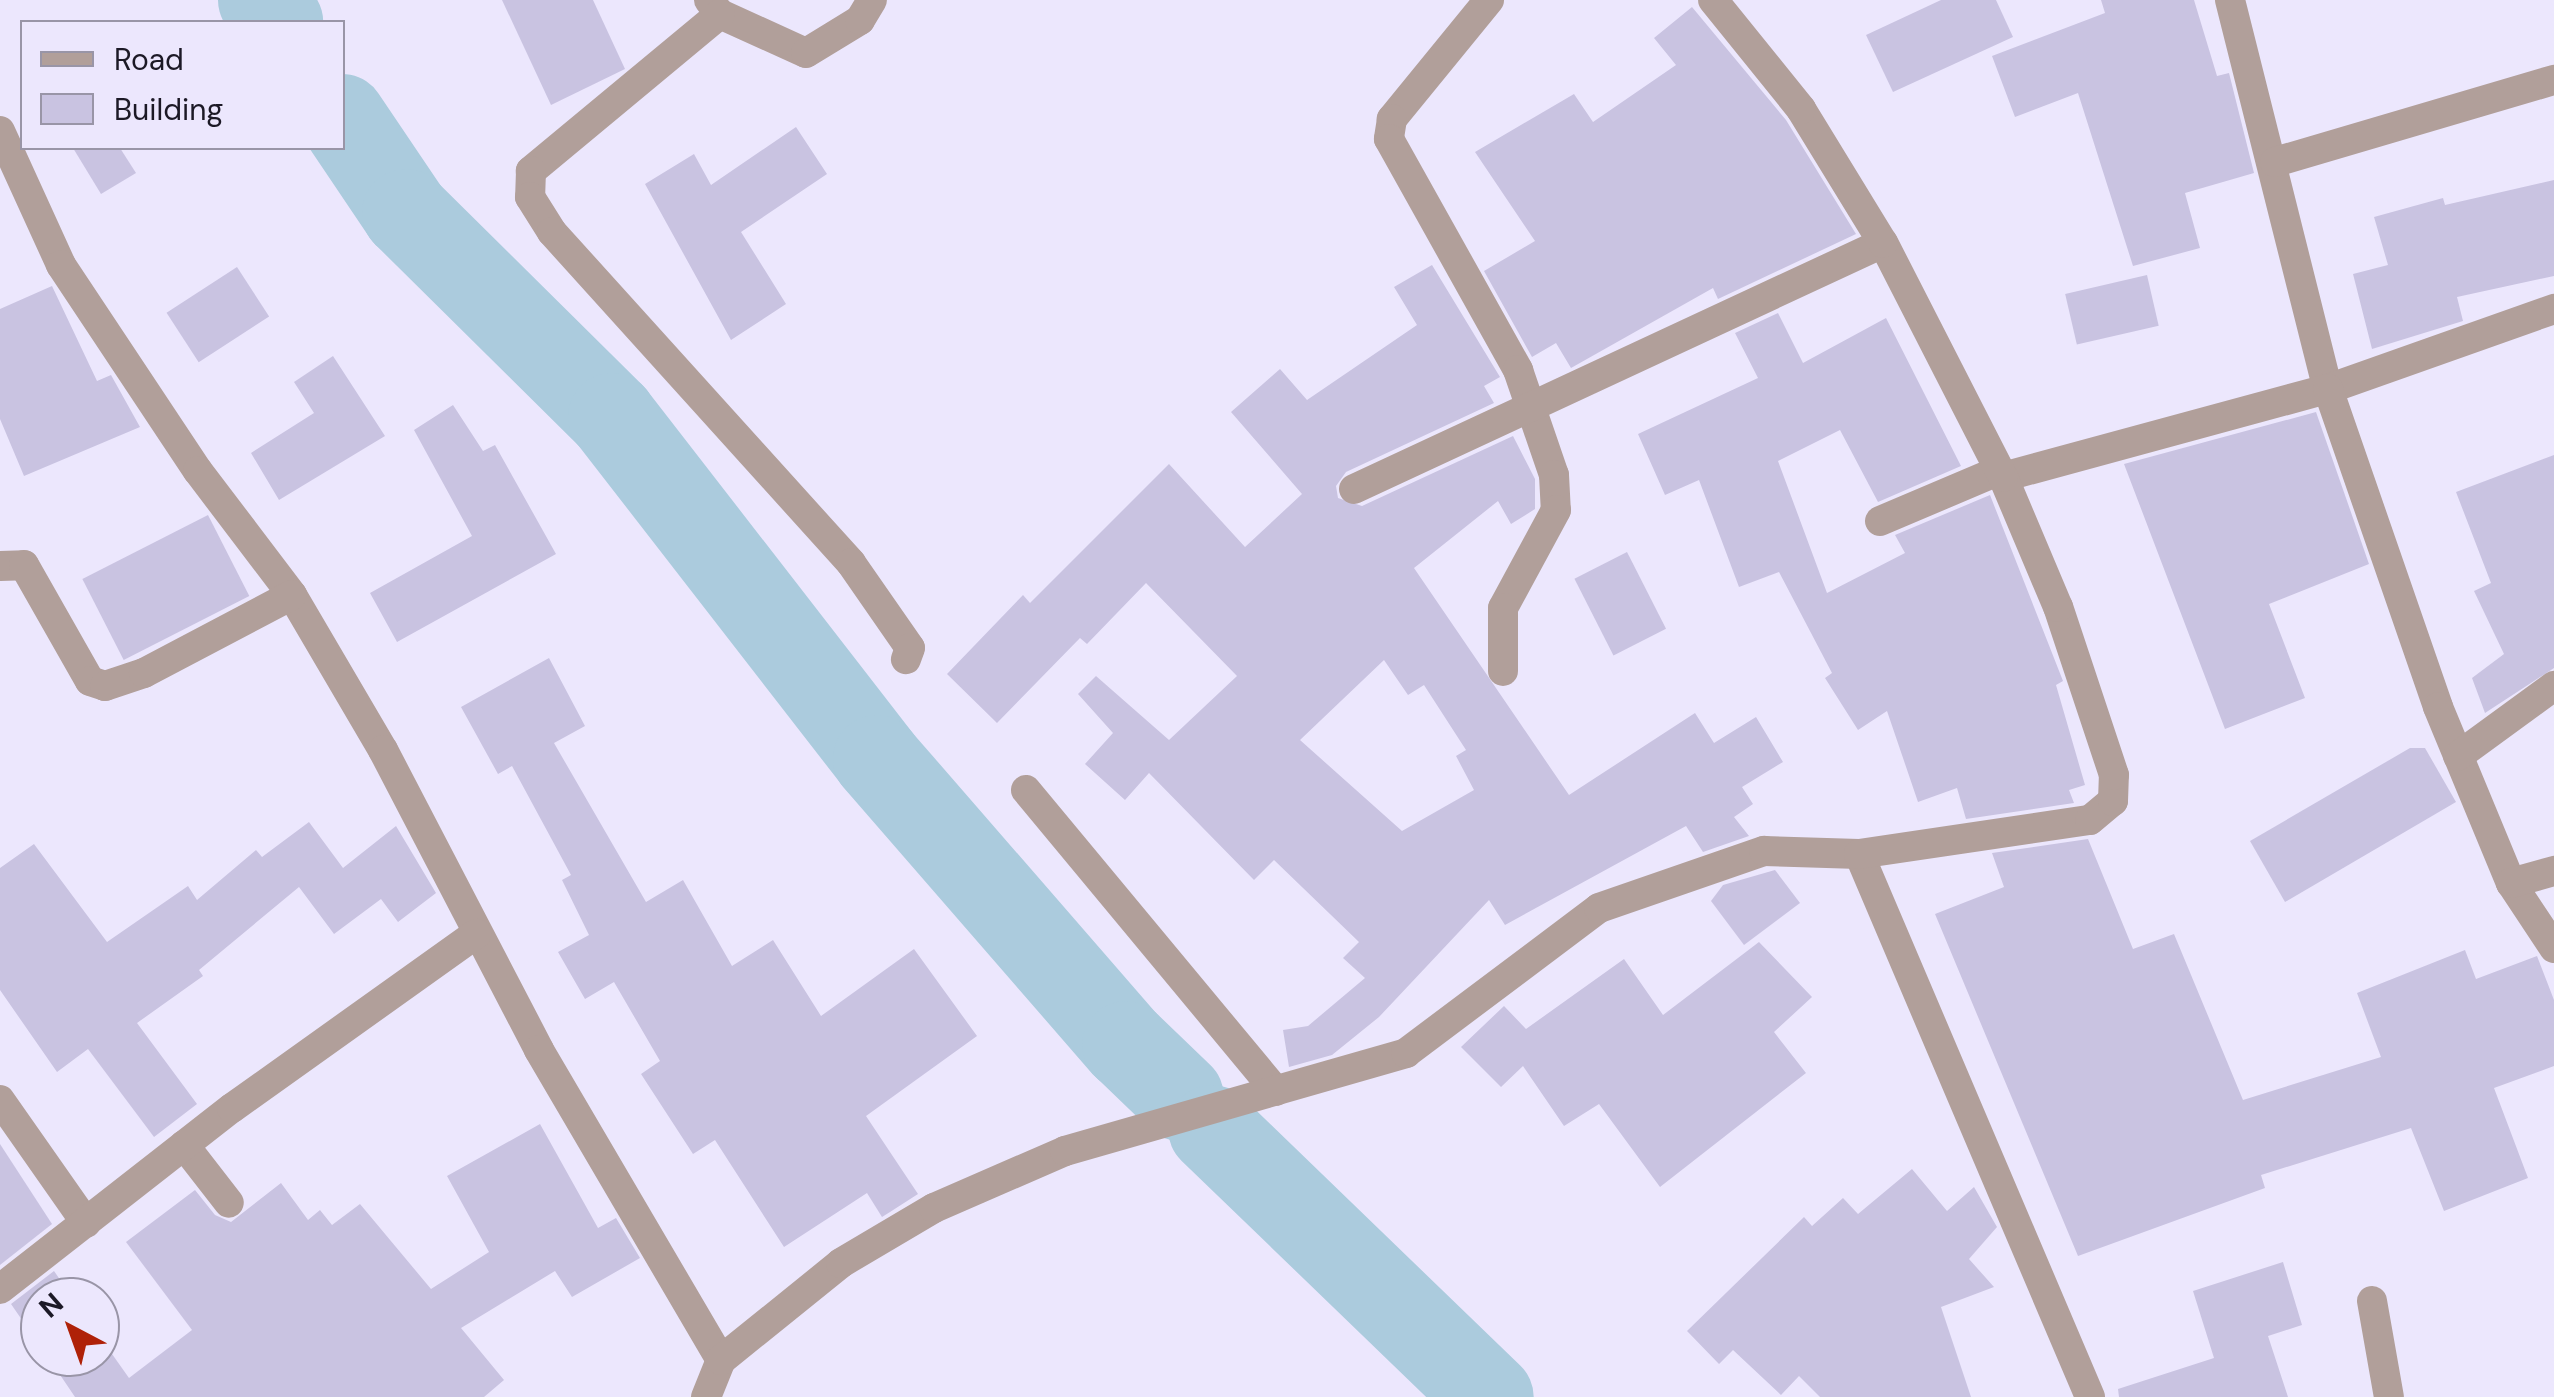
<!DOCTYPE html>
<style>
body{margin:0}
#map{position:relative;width:2554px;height:1397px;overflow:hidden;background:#ece7fd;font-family:"DM Sans",sans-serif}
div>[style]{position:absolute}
.river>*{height:88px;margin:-44px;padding:0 44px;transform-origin:44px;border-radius:44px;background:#abcbdd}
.building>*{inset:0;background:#c9c3e1;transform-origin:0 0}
.minor>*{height:30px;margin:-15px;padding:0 15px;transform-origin:15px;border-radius:15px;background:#b19f9a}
span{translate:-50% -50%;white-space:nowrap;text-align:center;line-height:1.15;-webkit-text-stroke:8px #ece7fd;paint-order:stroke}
.legend{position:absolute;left:20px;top:20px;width:325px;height:130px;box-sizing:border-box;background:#ece7fd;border:2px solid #9995a7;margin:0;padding:12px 18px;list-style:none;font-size:30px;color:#1c1926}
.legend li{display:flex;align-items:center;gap:20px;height:50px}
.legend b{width:50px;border:2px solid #9995a7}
.north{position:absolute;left:20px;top:1277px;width:100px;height:100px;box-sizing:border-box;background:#ece7fd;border:2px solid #9995a7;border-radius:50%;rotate:319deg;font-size:28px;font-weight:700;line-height:40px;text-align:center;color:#1c1926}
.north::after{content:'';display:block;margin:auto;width:35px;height:45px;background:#af2108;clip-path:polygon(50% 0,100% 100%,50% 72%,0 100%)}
</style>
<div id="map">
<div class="river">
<i style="left:262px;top:0;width:28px;rotate:52deg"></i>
<i style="left:342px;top:118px;width:115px;rotate:56deg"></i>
<i style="left:406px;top:213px;width:290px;rotate:44.7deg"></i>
<i style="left:612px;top:417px;width:433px;rotate:52.2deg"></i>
<i style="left:877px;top:759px;width:379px;rotate:49deg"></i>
<i style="left:1126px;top:1045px;width:75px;rotate:43.9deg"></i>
<i style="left:1212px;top:1129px;width:386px;rotate:44deg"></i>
</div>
<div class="building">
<i style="clip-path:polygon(502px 0,593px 0,625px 69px,551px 105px)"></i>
<i style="clip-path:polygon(1941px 0,1996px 0,2013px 37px,1893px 92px,1866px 35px)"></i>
<i style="clip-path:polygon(2101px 0,2194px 0,2217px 76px,2229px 73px,2254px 173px,2185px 193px,2200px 248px,2133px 266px,2078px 93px,2015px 117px,1992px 56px,2105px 13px)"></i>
<i style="clip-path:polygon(1692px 7px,1786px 120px,1856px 234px,1718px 299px,1713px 288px,1571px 368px,1556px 343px,1532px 357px,1484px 271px,1535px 241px,1475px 152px,1574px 94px,1593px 122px,1676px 65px,1654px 38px)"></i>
<i style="clip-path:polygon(796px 127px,827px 174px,741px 232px,786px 304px,731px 340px,645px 184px,694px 154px,711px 185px)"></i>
<i style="clip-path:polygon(73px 148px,120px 148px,136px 173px,101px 194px)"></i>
<i style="clip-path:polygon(2554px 180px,2554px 276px,2457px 297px,2463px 321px,2372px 349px,2353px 274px,2388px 265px,2374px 217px,2443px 198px,2445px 205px)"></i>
<i style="clip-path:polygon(evenodd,1432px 265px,1500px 377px,1484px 386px,1494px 403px,1346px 472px,1336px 486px,1338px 498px,1362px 506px,1513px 436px,1535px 479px,1535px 509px,1511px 524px,1498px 501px,1414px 568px,1569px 795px,1695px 713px,1714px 743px,1756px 717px,1783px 762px,1742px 787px,1753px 804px,1734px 817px,1749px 836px,1703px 852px,1686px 826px,1505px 925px,1489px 900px,1379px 1017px,1332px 1055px,1289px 1067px,1283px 1030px,1308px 1026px,1365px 978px,1343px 958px,1359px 942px,1274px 860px,1254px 880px,1149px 773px,1125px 800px,1085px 764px,1113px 733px,1078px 694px,1096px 676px,1169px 740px,1237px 676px,1146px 583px,1087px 644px,1080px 638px,997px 723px,947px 674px,1023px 595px,1030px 603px,1169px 464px,1245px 547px,1302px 494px,1231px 412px,1280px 369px,1307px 400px,1417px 325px,1394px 287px,1432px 265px,1384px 660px,1408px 695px,1424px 685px,1466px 750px,1456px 756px,1474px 790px,1402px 831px,1300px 740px,1384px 660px)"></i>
<i style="left:237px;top:267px;width:59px;height:84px;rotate:57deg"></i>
<i style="left:2147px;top:275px;width:52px;height:84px;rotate:77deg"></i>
<i style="clip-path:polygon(52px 286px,97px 381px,111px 375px,140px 427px,24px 476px,0 419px,0 309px)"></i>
<i style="clip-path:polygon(1778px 313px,1803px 363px,1886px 318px,1961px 466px,1878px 502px,1840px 430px,1778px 461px,1827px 593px,1905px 553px,1895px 535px,1990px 495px,2063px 681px,2056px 685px,2085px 785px,2069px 790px,2074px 803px,1966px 819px,1957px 788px,1918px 802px,1887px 711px,1858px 730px,1825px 678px,1832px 673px,1779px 572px,1739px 587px,1699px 480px,1665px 495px,1638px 434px,1758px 378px,1735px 333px)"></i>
<i style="clip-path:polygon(333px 356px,385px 436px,279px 500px,251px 453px,314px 413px,294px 382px)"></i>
<i style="clip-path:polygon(453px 405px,483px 451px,495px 445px,556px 554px,397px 642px,370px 593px,472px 536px,414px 430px)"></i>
<i style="clip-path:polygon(2316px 412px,2369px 564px,2269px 604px,2305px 698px,2225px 729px,2124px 464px)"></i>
<i style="clip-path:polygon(2554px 455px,2554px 668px,2485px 713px,2472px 678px,2504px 654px,2474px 591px,2491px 583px,2456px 492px)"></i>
<i style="left:208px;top:515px;width:91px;height:141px;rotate:63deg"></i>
<i style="left:1627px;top:552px;width:86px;height:59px;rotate:63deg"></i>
<i style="clip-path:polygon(549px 658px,585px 726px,554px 743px,646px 902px,683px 880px,732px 966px,773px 940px,821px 1016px,914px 949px,977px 1036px,866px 1116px,918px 1194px,890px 1212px,882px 1217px,867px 1193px,784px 1247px,715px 1140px,693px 1154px,641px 1074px,660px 1061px,614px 982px,585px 999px,558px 952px,589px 935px,562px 880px,571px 875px,512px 766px,498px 774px,461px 707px)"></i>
<i style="clip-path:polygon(2410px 748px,2425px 748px,2456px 802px,2285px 902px,2250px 841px)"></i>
<i style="clip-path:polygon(309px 822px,343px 868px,396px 826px,436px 893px,398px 922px,381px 899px,334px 934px,299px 887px,199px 970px,203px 976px,137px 1023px,197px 1104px,154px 1137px,88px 1049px,57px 1072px,0 990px,0 868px,34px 844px,107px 942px,188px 886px,197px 900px,256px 850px,262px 857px)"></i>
<i style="clip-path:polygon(2088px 839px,2133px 949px,2174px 934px,2243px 1100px,2381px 1057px,2357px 993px,2465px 950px,2476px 979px,2537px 956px,2554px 1000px,2554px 1066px,2494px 1088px,2528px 1178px,2444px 1211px,2411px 1128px,2261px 1175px,2265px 1188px,2078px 1256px,1935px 914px,2004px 887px,1992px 853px)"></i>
<i style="clip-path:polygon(1775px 870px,1800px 903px,1744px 945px,1711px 901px,1723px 885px)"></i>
<i style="clip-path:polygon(1759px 942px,1812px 997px,1774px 1032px,1806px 1073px,1660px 1187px,1599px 1104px,1564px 1126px,1523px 1066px,1501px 1087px,1461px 1047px,1504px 1006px,1526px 1029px,1624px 959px,1663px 1015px)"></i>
<i style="clip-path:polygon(540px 1124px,598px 1228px,616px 1218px,640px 1258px,572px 1297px,555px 1271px,461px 1328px,504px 1380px,484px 1397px,75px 1397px,48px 1357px,100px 1357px,100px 1337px,129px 1378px,192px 1330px,126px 1242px,195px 1190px,215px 1215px,231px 1222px,281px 1183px,308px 1220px,320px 1210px,332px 1225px,360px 1204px,431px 1289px,489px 1252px,447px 1176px)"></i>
<i style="clip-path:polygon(0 1144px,52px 1224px,0 1265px)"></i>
<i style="clip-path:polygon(1912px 1169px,1947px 1211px,1974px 1187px,1997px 1227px,1969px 1259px,1994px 1287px,1941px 1307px,1971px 1397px,1820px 1397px,1799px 1376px,1781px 1395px,1733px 1350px,1719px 1364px,1687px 1331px,1804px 1217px,1812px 1226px,1843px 1198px,1858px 1214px)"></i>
<i style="clip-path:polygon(2283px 1262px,2302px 1325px,2268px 1336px,2288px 1397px,2119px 1397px,2118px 1389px,2214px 1358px,2193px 1291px)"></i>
<i style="clip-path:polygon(54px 1271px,72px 1297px,40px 1297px,40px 1346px,11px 1304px)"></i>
</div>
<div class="minor">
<i style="left:709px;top:0;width:18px;rotate:52deg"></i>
<i style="left:720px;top:14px;width:94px;rotate:24.4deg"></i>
<i style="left:806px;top:53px;width:63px;rotate:-31.4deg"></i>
<i style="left:860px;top:20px;width:23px;rotate:-59deg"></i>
<i style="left:1489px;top:0;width:154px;rotate:129.2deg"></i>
<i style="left:1392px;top:119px;width:20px;rotate:99deg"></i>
<i style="left:1389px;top:139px;width:265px;rotate:60.8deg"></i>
<i style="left:1518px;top:370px;width:111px;rotate:71.1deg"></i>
<i style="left:1554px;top:475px;width:35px;rotate:87deg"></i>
<i style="left:1556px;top:510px;width:111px;rotate:118.4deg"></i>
<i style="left:1503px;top:608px;width:63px;rotate:90deg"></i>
<i style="left:2230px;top:0;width:401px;rotate:75.9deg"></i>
<i style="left:2328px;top:389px;width:240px;rotate:-19.5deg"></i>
<i style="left:720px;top:14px;width:246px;rotate:140.3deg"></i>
<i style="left:531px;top:171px;width:26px;rotate:92deg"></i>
<i style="left:530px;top:197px;width:41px;rotate:57.8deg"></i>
<i style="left:552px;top:232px;width:446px;rotate:47.9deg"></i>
<i style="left:851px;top:563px;width:103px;rotate:55.2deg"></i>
<i style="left:910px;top:648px;width:12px;rotate:110deg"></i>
<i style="left:0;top:131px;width:147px;rotate:65.5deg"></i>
<i style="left:61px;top:265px;width:247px;rotate:56.4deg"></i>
<i style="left:198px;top:471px;width:156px;rotate:52.8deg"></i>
<i style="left:292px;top:595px;width:180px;rotate:59.6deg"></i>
<i style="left:383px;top:750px;width:338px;rotate:62.5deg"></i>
<i style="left:539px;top:1050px;width:359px;rotate:59.6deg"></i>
<i style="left:2275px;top:162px;width:291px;rotate:-16.4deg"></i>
<i style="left:2003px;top:477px;width:337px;rotate:-15.2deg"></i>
<i style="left:2328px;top:389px;width:336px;rotate:70.9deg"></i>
<i style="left:2438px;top:707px;width:191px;rotate:67.5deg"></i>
<i style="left:2511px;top:883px;width:78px;rotate:56.5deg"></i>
<i style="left:1354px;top:489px;width:583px;rotate:-24.94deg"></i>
<i style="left:1880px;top:521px;width:130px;rotate:-23deg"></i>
<i style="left:0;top:566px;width:24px;rotate:-2deg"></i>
<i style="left:24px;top:565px;width:133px;rotate:60.4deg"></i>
<i style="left:90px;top:681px;width:16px;rotate:18deg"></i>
<i style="left:105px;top:686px;width:41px;rotate:-18.4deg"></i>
<i style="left:144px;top:673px;width:167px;rotate:-27.8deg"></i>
<i style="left:2458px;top:756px;width:119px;rotate:-36.1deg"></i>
<i style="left:1026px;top:790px;width:391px;rotate:50.3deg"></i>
<i style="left:1859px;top:854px;width:590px;rotate:66.95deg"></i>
<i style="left:2511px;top:883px;width:45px;rotate:-15.6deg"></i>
<i style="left:0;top:1100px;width:150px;rotate:55deg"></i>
<i style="left:184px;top:1145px;width:73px;rotate:52.2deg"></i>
<i style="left:0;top:1289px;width:294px;rotate:-38deg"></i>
<i style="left:232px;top:1108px;width:300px;rotate:-35.5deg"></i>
<i style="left:2372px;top:1301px;width:97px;rotate:80deg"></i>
<i style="left:706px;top:1397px;width:40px;rotate:-68deg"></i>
<i style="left:721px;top:1360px;width:154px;rotate:-38.9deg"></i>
<i style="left:841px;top:1263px;width:108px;rotate:-30.6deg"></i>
<i style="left:934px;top:1208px;width:143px;rotate:-23.5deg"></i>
<i style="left:1065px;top:1151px;width:355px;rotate:-16deg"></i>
<i style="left:1406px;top:1053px;width:241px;rotate:-36.9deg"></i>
<i style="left:1599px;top:908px;width:175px;rotate:-19.1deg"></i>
<i style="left:1764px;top:851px;width:95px;rotate:1.8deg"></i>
<i style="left:1859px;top:854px;width:233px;rotate:-8.4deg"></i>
<i style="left:2090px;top:820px;width:30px;rotate:-40deg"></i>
<i style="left:2113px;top:801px;width:26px;rotate:-88deg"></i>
<i style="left:2114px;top:775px;width:177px;rotate:-108.4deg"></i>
<i style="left:2058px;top:607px;width:141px;rotate:-112.9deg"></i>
<i style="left:2003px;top:477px;width:263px;rotate:-117.1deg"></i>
<i style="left:1883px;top:243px;width:157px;rotate:-121.5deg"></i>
<i style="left:1801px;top:109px;width:140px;rotate:-128.9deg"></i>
</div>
<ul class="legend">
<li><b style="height:12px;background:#b19f9a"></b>Road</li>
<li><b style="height:28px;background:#c9c3e1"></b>Building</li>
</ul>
<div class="north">N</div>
</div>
